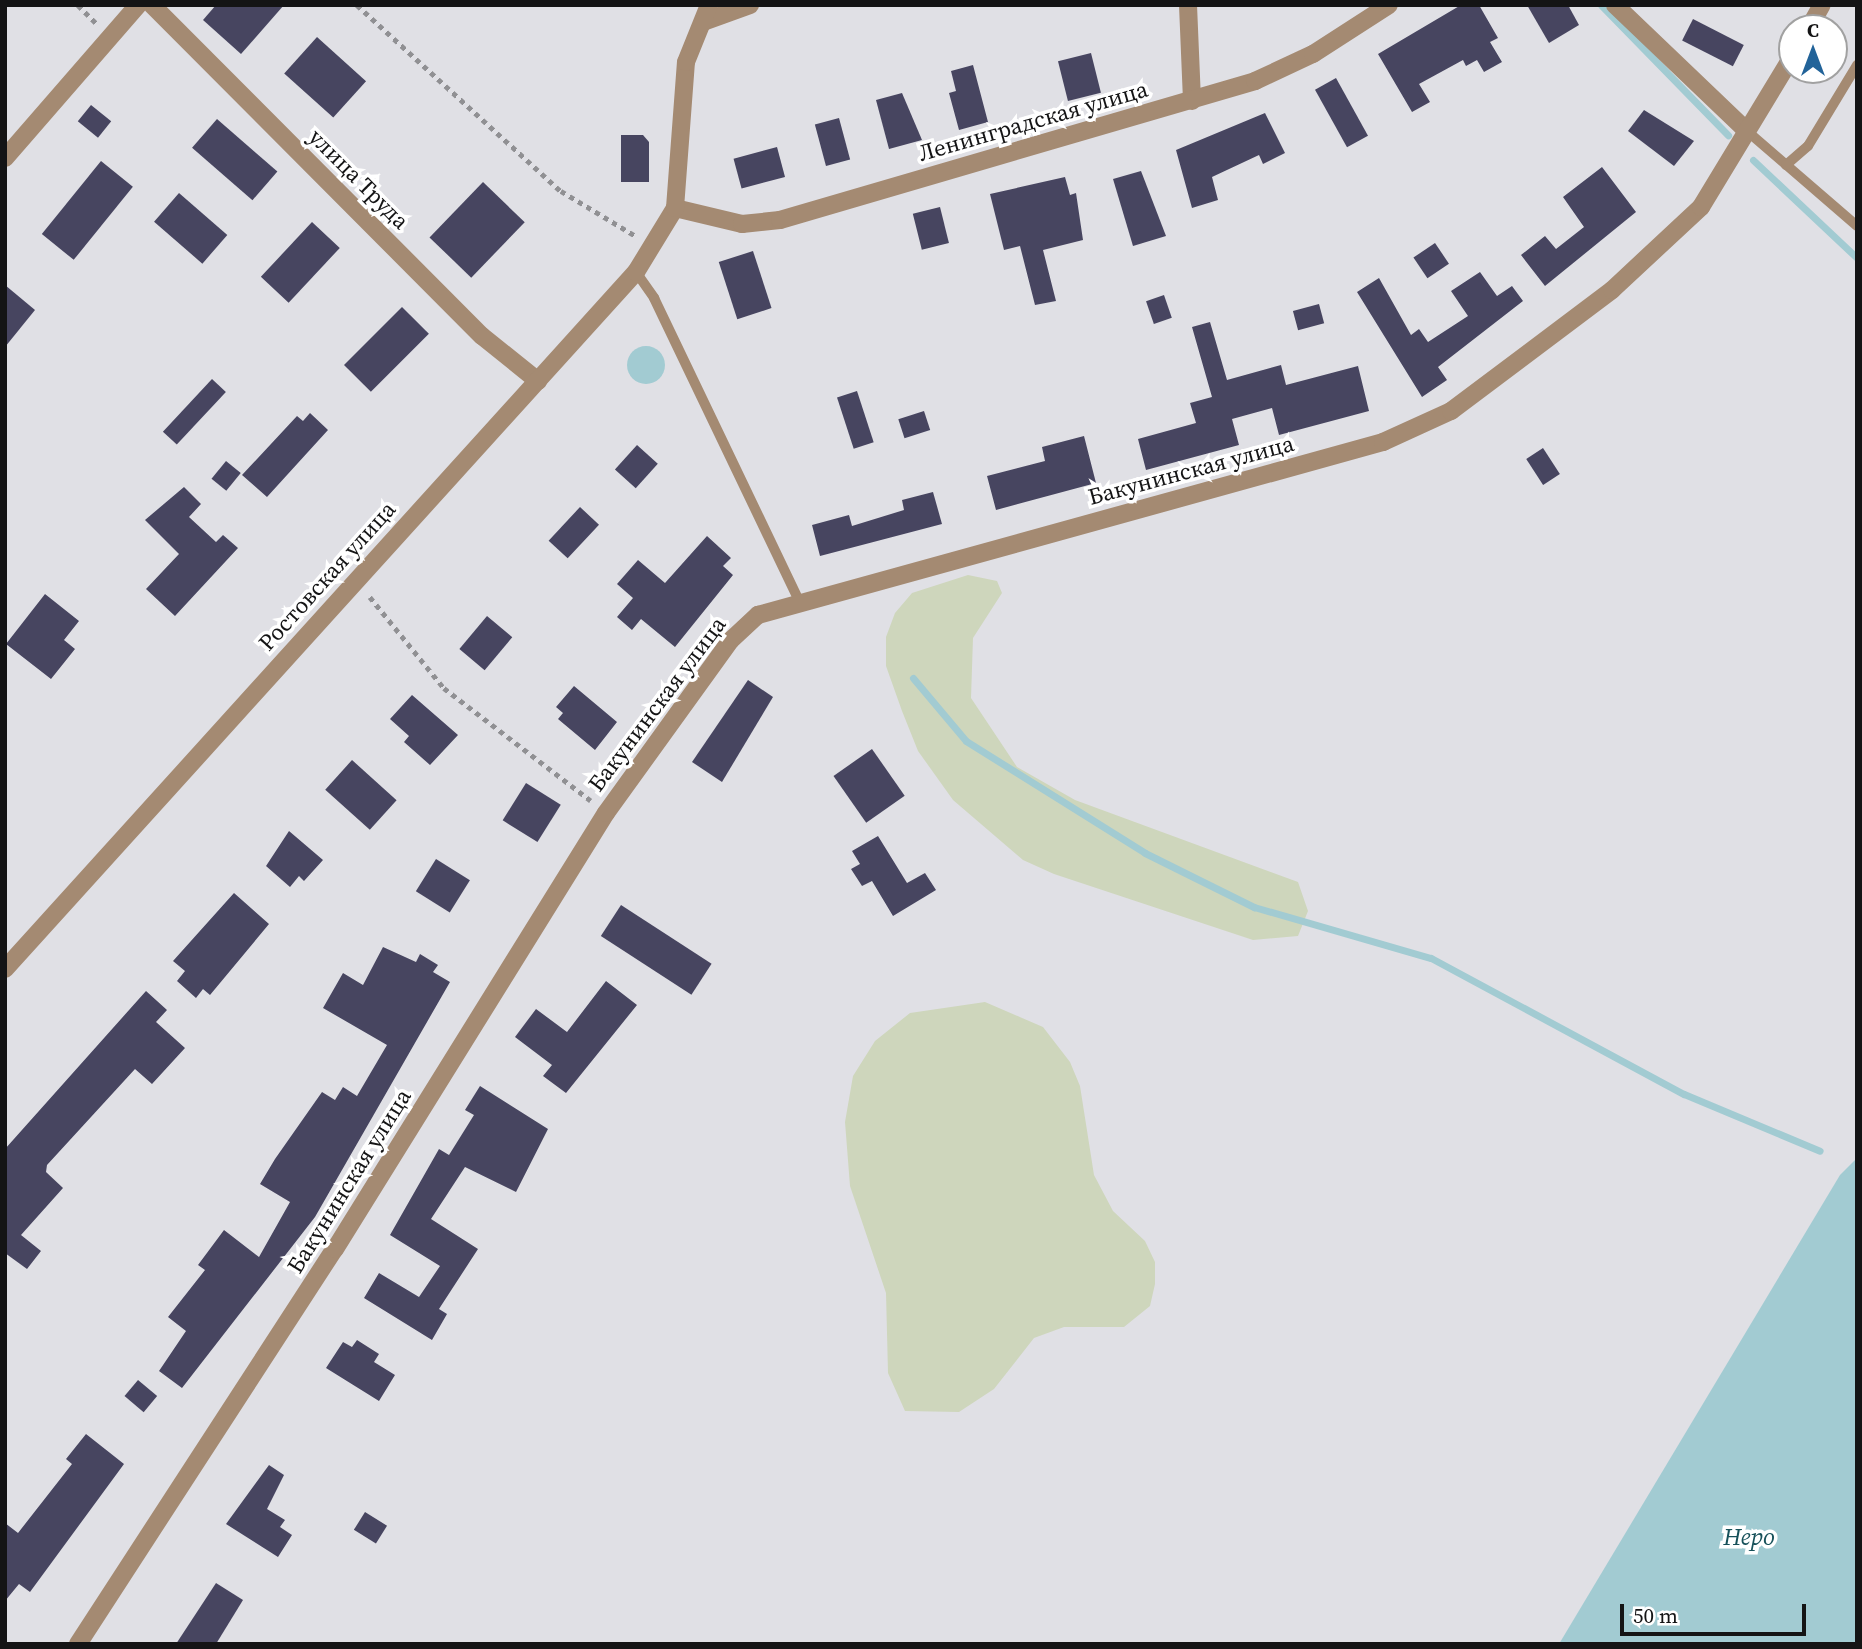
<!DOCTYPE html>
<meta charset="utf-8">
<style>
body{margin:0}
#map{position:relative;width:1862px;height:1649px;overflow:hidden;background:#e0e0e5;font-family:"Source Serif 4",serif}
div>[style]{position:absolute}
.green>*{inset:0;background:#ced6bc}
.water>*{inset:0;background:#a2cbd2}
.round{border-radius:50%}
.stream>*{height:7px;margin:-3.5px;padding:0 3.5px;transform-origin:3.5px;border-radius:3.5px;background:#a2cbd2}
.building>*{inset:0;background:#474560;transform-origin:0 0}
.path>*{height:4.5px;margin-top:-2.25px;transform-origin:0;background:repeating-linear-gradient(90deg,#909093 0 5px,transparent 0 10px)}
.lane>*{height:10px;margin:-5px;padding:0 5px;transform-origin:5px;border-radius:5px;background:#a48a72}
.street>*{height:18px;margin:-9px;padding:0 9px;transform-origin:9px;border-radius:9px;background:#a48a72}
span{translate:-50% -50%;white-space:nowrap;text-align:center;line-height:1.15;-webkit-text-stroke:7px #fff;paint-order:stroke}
.street-label{font-size:23px;color:#141415}
.water-label{font-size:24px;color:#17515a;font-style:italic}
.frame{position:absolute;inset:0;border:7px solid #141415;pointer-events:none}
.north{position:absolute;left:1778px;top:14px;width:70px;height:70px;box-sizing:border-box;background:#fff;border:2px solid #a1a1a1;border-radius:50%;rotate:0deg;font-size:19px;font-weight:700;line-height:28px;text-align:center;color:#141415}
.north::after{content:'';display:block;margin:auto;width:24px;height:32px;background:#226399;clip-path:polygon(50% 0,100% 100%,50% 72%,0 100%)}
.scale{position:absolute;left:1620px;top:1604px;width:186px;height:32px;box-sizing:border-box;border:4px solid #141415;border-top:0;padding-left:9px;font-size:21px;line-height:24px;white-space:nowrap;color:#141415;-webkit-text-stroke:5px #fff;paint-order:stroke}
</style>
<div id="map">
<div class="green">
<i style="clip-path:polygon(968px 575px,997px 581px,1002px 593px,973px 638px,971px 698px,1017px 767px,1075px 800px,1298px 882px,1308px 911px,1298px 936px,1253px 940px,1054px 874px,1023px 860px,953px 800px,918px 751px,902px 711px,886px 666px,886px 637px,895px 613px,912px 593px)"></i>
<i style="clip-path:polygon(985px 1002px,1043px 1027px,1070px 1062px,1080px 1086px,1094px 1175px,1113px 1211px,1145px 1241px,1155px 1262px,1155px 1284px,1150px 1306px,1124px 1327px,1064px 1327px,1034px 1338px,994px 1389px,959px 1412px,905px 1411px,888px 1373px,886px 1293px,850px 1186px,845px 1122px,853px 1076px,875px 1041px,910px 1013px)"></i>
</div>
<div class="water">
<i class="round" style="left:627px;top:346px;width:38px;height:38px"></i>
<i style="clip-path:polygon(1857px 1158px,1857px 1644px,1559px 1644px,1840px 1175px)"></i>
</div>
<div class="stream">
<i style="left:1601px;top:5px;width:182px;rotate:45.7deg"></i>
<i style="left:1753px;top:160px;width:143px;rotate:43.3deg"></i>
<i style="left:913px;top:678px;width:82px;rotate:49.9deg"></i>
<i style="left:966px;top:741px;width:211px;rotate:32deg"></i>
<i style="left:1145px;top:853px;width:122px;rotate:26.4deg"></i>
<i style="left:1254px;top:907px;width:184px;rotate:16.1deg"></i>
<i style="left:1431px;top:958px;width:287px;rotate:28.3deg"></i>
<i style="left:1684px;top:1094px;width:147px;rotate:22.7deg"></i>
</div>
<div class="building">
<i style="clip-path:polygon(216px 5px,284px 5px,241px 54px,203px 20px)"></i>
<i style="clip-path:polygon(1461px 5px,1479px 5px,1498px 38px,1490px 42px,1502px 62px,1484px 72px,1477px 60px,1466px 66px,1463px 60px,1419px 84px,1430px 102px,1412px 112px,1378px 54px)"></i>
<i style="clip-path:polygon(1527px 5px,1568px 5px,1579px 25px,1549px 43px)"></i>
<i style="left:1693px;top:19px;width:57px;height:24px;rotate:27deg"></i>
<i style="left:317px;top:37px;width:66px;height:49px;rotate:42deg"></i>
<i style="left:1091px;top:53px;width:41px;height:34px;rotate:76deg"></i>
<i style="clip-path:polygon(973px 65px,988px 122px,959px 130px,949px 93px,956px 91px,951px 71px)"></i>
<i style="left:1336px;top:78px;width:66px;height:24px;rotate:61deg"></i>
<i style="clip-path:polygon(902px 93px,922px 140px,889px 149px,876px 100px)"></i>
<i style="left:91px;top:105px;width:26px;height:21px;rotate:39deg"></i>
<i style="clip-path:polygon(1644px 110px,1694px 141px,1674px 166px,1628px 131px)"></i>
<i style="clip-path:polygon(1265px 113px,1285px 153px,1263px 164px,1259px 155px,1212px 177px,1218px 200px,1192px 208px,1176px 150px)"></i>
<i style="left:839px;top:118px;width:43px;height:25px;rotate:75deg"></i>
<i style="left:217px;top:119px;width:80px;height:38px;rotate:41deg"></i>
<i style="clip-path:polygon(621px 135px,643px 135px,649px 142px,649px 182px,621px 182px)"></i>
<i style="left:777px;top:147px;width:31px;height:45px;rotate:75deg"></i>
<i style="left:101px;top:161px;width:41px;height:94px;rotate:39deg"></i>
<i style="clip-path:polygon(1602px 167px,1636px 212px,1545px 286px,1521px 255px,1545px 236px,1556px 249px,1584px 227px,1563px 197px)"></i>
<i style="clip-path:polygon(1141px 171px,1166px 236px,1133px 246px,1113px 179px)"></i>
<i style="clip-path:polygon(1065px 177px,1070px 195px,1076px 193px,1083px 240px,1043px 250px,1056px 301px,1035px 305px,1020px 246px,1004px 250px,990px 194px)"></i>
<i style="left:483px;top:182px;width:58px;height:77px;rotate:44deg"></i>
<i style="left:179px;top:193px;width:64px;height:38px;rotate:41deg"></i>
<i style="left:940px;top:207px;width:37px;height:28px;rotate:76deg"></i>
<i style="left:312px;top:222px;width:38px;height:75px;rotate:43deg"></i>
<i style="left:1435px;top:243px;width:25px;height:26px;rotate:56deg"></i>
<i style="left:753px;top:251px;width:60px;height:36px;rotate:72deg"></i>
<i style="clip-path:polygon(1480px 272px,1497px 296px,1512px 286px,1523px 301px,1438px 367px,1447px 380px,1422px 397px,1357px 292px,1379px 278px,1411px 335px,1419px 329px,1428px 342px,1468px 316px,1451px 291px)"></i>
<i style="clip-path:polygon(5px 285px,35px 310px,5px 347px)"></i>
<i style="left:1164px;top:295px;width:24px;height:19px;rotate:71deg"></i>
<i style="left:1319px;top:304px;width:20px;height:27px;rotate:75deg"></i>
<i style="left:402px;top:307px;width:38px;height:82px;rotate:45deg"></i>
<i style="clip-path:polygon(1210px 322px,1227px 380px,1281px 365px,1286px 385px,1358px 366px,1369px 411px,1279px 435px,1272px 408px,1232px 419px,1239px 445px,1146px 470px,1138px 439px,1196px 423px,1190px 403px,1212px 397px,1192px 327px)"></i>
<i style="left:212px;top:379px;width:19px;height:72px;rotate:43deg"></i>
<i style="left:857px;top:391px;width:54px;height:21px;rotate:72deg"></i>
<i style="left:924px;top:411px;width:20px;height:27px;rotate:72deg"></i>
<i style="clip-path:polygon(310px 413px,328px 430px,267px 497px,242px 475px,297px 416px,303px 421px)"></i>
<i style="clip-path:polygon(1084px 436px,1096px 483px,996px 510px,987px 476px,1045px 461px,1042px 447px)"></i>
<i style="left:637px;top:445px;width:28px;height:33px;rotate:42deg"></i>
<i style="left:1543px;top:448px;width:31px;height:20px;rotate:57deg"></i>
<i style="left:226px;top:461px;width:19px;height:23px;rotate:39deg"></i>
<i style="clip-path:polygon(184px 487px,201px 504px,189px 517px,216px 542px,223px 535px,238px 548px,175px 616px,146px 589px,179px 554px,145px 520px)"></i>
<i style="clip-path:polygon(933px 492px,942px 524px,820px 556px,812px 525px,849px 515px,852px 526px,904px 510px,902px 500px)"></i>
<i style="left:580px;top:507px;width:26px;height:46px;rotate:43deg"></i>
<i style="clip-path:polygon(707px 536px,731px 558px,723px 566px,733px 575px,675px 647px,641px 619px,632px 630px,617px 617px,633px 598px,617px 584px,638px 560px,665px 583px)"></i>
<i style="clip-path:polygon(45px 594px,79px 621px,64px 640px,75px 649px,51px 679px,6px 644px)"></i>
<i style="left:487px;top:616px;width:33px;height:43px;rotate:40deg"></i>
<i style="clip-path:polygon(748px 680px,773px 697px,722px 782px,692px 762px)"></i>
<i style="clip-path:polygon(574px 686px,617px 722px,595px 750px,558px 719px,563px 713px,556px 707px)"></i>
<i style="clip-path:polygon(412px 695px,458px 735px,430px 765px,404px 742px,409px 736px,390px 719px)"></i>
<i style="left:872px;top:749px;width:57px;height:47px;rotate:55deg"></i>
<i style="left:352px;top:760px;width:60px;height:40px;rotate:42deg"></i>
<i style="left:526px;top:783px;width:41px;height:44px;rotate:32deg"></i>
<i style="clip-path:polygon(289px 831px,323px 860px,304px 881px,299px 876px,290px 887px,266px 866px)"></i>
<i style="clip-path:polygon(878px 836px,907px 883px,925px 873px,936px 890px,893px 916px,872px 881px,862px 886px,851px 869px,860px 864px,852px 851px)"></i>
<i style="left:436px;top:859px;width:40px;height:38px;rotate:32deg"></i>
<i style="clip-path:polygon(234px 893px,269px 924px,210px 995px,203px 989px,196px 998px,177px 981px,185px 971px,173px 961px)"></i>
<i style="left:621px;top:905px;width:108px;height:37px;rotate:33deg"></i>
<i style="clip-path:polygon(383px 947px,416px 962px,420px 954px,438px 965px,433px 972px,450px 982px,315px 1217px,182px 1388px,159px 1371px,186px 1331px,168px 1317px,205px 1270px,198px 1265px,224px 1230px,259px 1257px,290px 1202px,260px 1184px,275px 1159px,322px 1092px,335px 1100px,343px 1087px,357px 1096px,387px 1045px,323px 1008px,343px 973px,363px 985px)"></i>
<i style="clip-path:polygon(606px 981px,637px 1005px,566px 1093px,543px 1076px,552px 1065px,515px 1037px,536px 1009px,567px 1032px)"></i>
<i style="clip-path:polygon(146px 991px,167px 1010px,156px 1022px,185px 1048px,152px 1084px,135px 1069px,47px 1165px,46px 1172px,63px 1188px,21px 1235px,41px 1251px,27px 1269px,5px 1253px,5px 1149px)"></i>
<i style="clip-path:polygon(480px 1086px,548px 1129px,516px 1192px,465px 1167px,431px 1219px,478px 1249px,439px 1309px,447px 1314px,432px 1340px,364px 1298px,379px 1273px,419px 1297px,440px 1266px,390px 1235px,439px 1149px,449px 1155px,474px 1115px,465px 1110px)"></i>
<i style="clip-path:polygon(357px 1340px,379px 1354px,374px 1362px,395px 1375px,379px 1401px,326px 1368px,343px 1342px,352px 1347px)"></i>
<i style="left:138px;top:1380px;width:25px;height:21px;rotate:40deg"></i>
<i style="clip-path:polygon(86px 1434px,124px 1464px,30px 1592px,19px 1584px,5px 1601px,5px 1523px,18px 1533px,72px 1464px,66px 1459px)"></i>
<i style="clip-path:polygon(269px 1465px,284px 1475px,267px 1509px,285px 1520px,280px 1527px,292px 1535px,278px 1557px,226px 1524px)"></i>
<i style="left:365px;top:1512px;width:26px;height:21px;rotate:32deg"></i>
<i style="clip-path:polygon(216px 1583px,243px 1600px,216px 1644px,176px 1644px)"></i>
</div>
<div class="path">
<i style="left:78px;top:5px;width:27px;rotate:45deg"></i>
<i style="left:357px;top:5px;width:276px;rotate:42.4deg"></i>
<i style="left:561px;top:191px;width:87px;rotate:31deg"></i>
<i style="left:370px;top:597px;width:117px;rotate:50.9deg"></i>
<i style="left:444px;top:688px;width:185px;rotate:37.5deg"></i>
</div>
<div class="lane">
<i style="left:1747px;top:131px;width:145px;rotate:40.8deg"></i>
<i style="left:1786px;top:165px;width:29px;rotate:-41deg"></i>
<i style="left:1808px;top:146px;width:95px;rotate:-58.8deg"></i>
<i style="left:636px;top:272px;width:32px;rotate:55deg"></i>
<i style="left:654px;top:298px;width:338px;rotate:64.4deg"></i>
</div>
<div class="street">
<i style="left:152px;top:5px;width:467px;rotate:45.1deg"></i>
<i style="left:482px;top:336px;width:72px;rotate:38.8deg"></i>
<i style="left:1188px;top:5px;width:96px;rotate:87.6deg"></i>
<i style="left:1615px;top:5px;width:182px;rotate:43.7deg"></i>
<i style="left:703px;top:22px;width:50px;rotate:-19.9deg"></i>
<i style="left:1809px;top:28px;width:26px;rotate:-61deg"></i>
<i style="left:5px;top:158px;width:203px;rotate:-49deg"></i>
<i style="left:675px;top:208px;width:69px;rotate:13.4deg"></i>
<i style="left:742px;top:224px;width:38px;rotate:-6deg"></i>
<i style="left:780px;top:220px;width:495px;rotate:-16.3deg"></i>
<i style="left:1255px;top:81px;width:64px;rotate:-25deg"></i>
<i style="left:1313px;top:54px;width:90px;rotate:-32.8deg"></i>
<i style="left:5px;top:969px;width:940px;rotate:-47.85deg"></i>
<i style="left:636px;top:272px;width:75px;rotate:-58.6deg"></i>
<i style="left:675px;top:208px;width:146px;rotate:-85.7deg"></i>
<i style="left:686px;top:62px;width:61px;rotate:-68deg"></i>
<i style="left:78px;top:1644px;width:471px;rotate:-57deg"></i>
<i style="left:335px;top:1249px;width:513px;rotate:-58.14deg"></i>
<i style="left:606px;top:813px;width:213px;rotate:-54.2deg"></i>
<i style="left:731px;top:640px;width:37px;rotate:-43deg"></i>
<i style="left:758px;top:615px;width:649px;rotate:-15.47deg"></i>
<i style="left:1383px;top:442px;width:75px;rotate:-24.5deg"></i>
<i style="left:1451px;top:411px;width:201px;rotate:-36.9deg"></i>
<i style="left:1612px;top:290px;width:122px;rotate:-43deg"></i>
<i style="left:1701px;top:207px;width:175px;rotate:-58.8deg"></i>
</div>
<div class="street-label">
<span style="left:1033px;top:121px;rotate:-16deg">Ленинградская улица</span>
<span style="left:359px;top:179px;rotate:45deg">улица Труда</span>
<span style="left:1191px;top:470px;rotate:-15deg">Бакунинская улица</span>
<span style="left:327px;top:576px;rotate:-48deg">Ростовская улица</span>
<span style="left:657px;top:704px;rotate:-53deg">Бакунинская улица</span>
<span style="left:349px;top:1181px;rotate:-58deg">Бакунинская улица</span>
</div>
<div class="water-label">
<span style="left:1749px;top:1537px">Неро</span>
</div>
<div class="frame"></div>
<div class="north">С</div>
<div class="scale">50 m</div>
</div>
